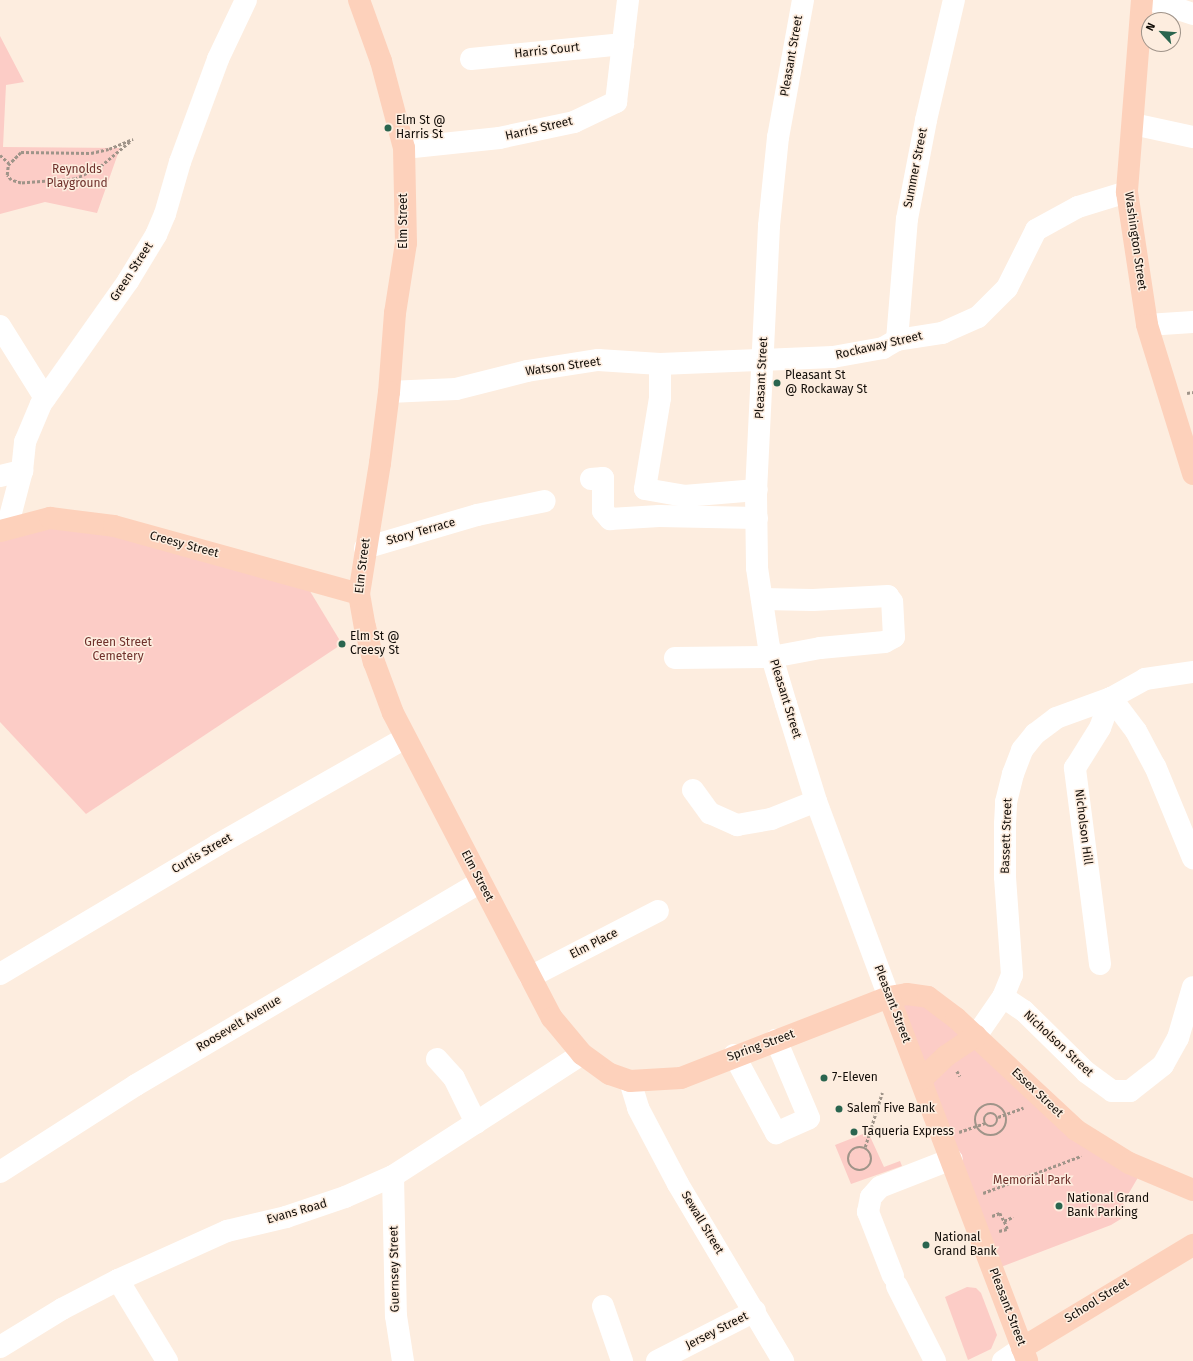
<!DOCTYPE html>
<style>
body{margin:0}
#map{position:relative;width:1193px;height:1361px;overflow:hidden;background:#fdeddf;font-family:"Fira Sans",sans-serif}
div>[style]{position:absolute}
.green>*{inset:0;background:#fcccc6}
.path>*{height:2.5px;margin-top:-1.25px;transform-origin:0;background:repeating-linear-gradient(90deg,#9f9489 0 3px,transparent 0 5px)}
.path>.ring{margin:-1.25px;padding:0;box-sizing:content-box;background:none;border:2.5px solid #9f9489;border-radius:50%}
.minor>*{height:22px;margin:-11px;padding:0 11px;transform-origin:11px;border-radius:11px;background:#fff}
.major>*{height:22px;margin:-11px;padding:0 11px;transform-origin:11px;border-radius:11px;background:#fdd1bb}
.dots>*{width:11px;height:11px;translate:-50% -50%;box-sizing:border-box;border:2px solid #fdeddf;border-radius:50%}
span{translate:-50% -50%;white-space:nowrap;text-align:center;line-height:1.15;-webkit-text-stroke:3px #fdeddf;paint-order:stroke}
.street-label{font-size:12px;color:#120d08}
.poi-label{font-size:12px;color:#120d08}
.left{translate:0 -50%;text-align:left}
.park-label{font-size:12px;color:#6f312c}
.north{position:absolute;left:1141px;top:12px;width:40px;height:40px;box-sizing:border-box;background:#fdeddf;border:1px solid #9f9389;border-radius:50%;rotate:296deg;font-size:11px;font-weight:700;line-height:16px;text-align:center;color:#120d08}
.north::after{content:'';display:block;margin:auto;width:14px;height:18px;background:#2a654f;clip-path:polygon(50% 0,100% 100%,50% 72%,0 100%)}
</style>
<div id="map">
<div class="green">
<i style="clip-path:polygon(0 36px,24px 82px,6px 85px,3px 147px,120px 148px,97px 213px,45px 202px,0 214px)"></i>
<i style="clip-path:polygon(50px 518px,302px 578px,342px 644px,86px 814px,0 722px,0 534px)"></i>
<i style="clip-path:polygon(907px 994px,987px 1047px,1143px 1169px,1123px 1203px,1129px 1214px,1111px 1225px,993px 1270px,889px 997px)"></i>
<i style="clip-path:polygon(868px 1132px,884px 1167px,900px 1161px,902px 1166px,851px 1184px,835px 1145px)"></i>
<i style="clip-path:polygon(967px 1287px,976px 1288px,981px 1293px,997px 1335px,991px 1349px,968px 1360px,945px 1297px)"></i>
</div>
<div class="path">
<i style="left:130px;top:142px;width:39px;rotate:140deg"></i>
<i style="left:100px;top:167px;width:28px;rotate:154deg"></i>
<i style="left:75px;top:179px;width:54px;rotate:175.8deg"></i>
<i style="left:21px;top:183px;width:10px;rotate:-163deg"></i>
<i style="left:11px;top:180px;width:6px;rotate:-129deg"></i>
<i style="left:7px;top:175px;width:10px;rotate:-84deg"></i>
<i style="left:8px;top:165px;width:18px;rotate:-45deg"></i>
<i style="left:21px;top:152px;width:70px;rotate:0.8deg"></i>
<i style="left:91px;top:153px;width:18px;rotate:-13deg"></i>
<i style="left:109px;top:149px;width:26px;rotate:-23deg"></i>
<i style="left:0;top:155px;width:12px;rotate:42deg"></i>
<i style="left:1187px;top:393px;width:6px;rotate:-9deg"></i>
<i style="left:957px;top:1071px;width:6px;rotate:59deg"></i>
<i class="ring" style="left:975px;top:1104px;width:29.5px;height:29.5px"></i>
<i class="ring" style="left:984px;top:1113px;width:11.5px;height:11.5px"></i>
<i style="left:998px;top:1117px;width:27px;rotate:-20deg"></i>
<i style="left:959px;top:1132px;width:28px;rotate:-19deg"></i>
<i class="ring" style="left:848px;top:1147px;width:21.5px;height:21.5px"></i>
<i style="left:865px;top:1147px;width:57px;rotate:-72.5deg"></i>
<i style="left:983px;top:1193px;width:105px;rotate:-20.7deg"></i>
<i style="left:992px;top:1216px;width:9px;rotate:-21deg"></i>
<i style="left:1000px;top:1213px;width:9px;rotate:63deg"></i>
<i style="left:999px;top:1231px;width:8px;rotate:-14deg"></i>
<i style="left:1007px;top:1229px;width:9px;rotate:-111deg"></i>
<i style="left:1004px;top:1221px;width:10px;rotate:-24deg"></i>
</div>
<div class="minor">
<i style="left:803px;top:0;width:139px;rotate:100.3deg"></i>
<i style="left:778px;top:137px;width:89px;rotate:95.8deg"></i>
<i style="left:769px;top:226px;width:267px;rotate:92.8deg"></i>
<i style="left:756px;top:493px;width:75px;rotate:89.2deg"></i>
<i style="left:757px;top:568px;width:80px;rotate:81.4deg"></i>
<i style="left:769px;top:647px;width:59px;rotate:73.4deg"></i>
<i style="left:786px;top:704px;width:102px;rotate:72.8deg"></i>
<i style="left:816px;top:801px;width:209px;rotate:69.6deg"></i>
<i style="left:1151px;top:0;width:44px;rotate:18.4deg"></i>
<i style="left:471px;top:59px;width:153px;rotate:-5.6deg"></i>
<i style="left:1133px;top:124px;width:61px;rotate:12.2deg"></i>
<i style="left:404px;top:148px;width:96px;rotate:-6deg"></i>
<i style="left:499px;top:138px;width:77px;rotate:-12deg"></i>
<i style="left:574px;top:122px;width:47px;rotate:-25.5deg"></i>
<i style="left:616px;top:102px;width:103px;rotate:-83.3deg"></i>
<i style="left:1147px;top:325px;width:46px;rotate:-3.7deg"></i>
<i style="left:0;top:326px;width:85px;rotate:58deg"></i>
<i style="left:897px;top:340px;width:121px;rotate:-85.3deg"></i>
<i style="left:907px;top:219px;width:101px;rotate:-79.1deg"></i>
<i style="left:926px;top:120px;width:123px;rotate:-76.9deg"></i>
<i style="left:660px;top:364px;width:34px;rotate:90deg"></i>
<i style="left:660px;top:398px;width:92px;rotate:99.4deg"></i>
<i style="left:645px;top:489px;width:40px;rotate:10deg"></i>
<i style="left:684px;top:496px;width:73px;rotate:-4.7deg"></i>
<i style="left:389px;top:392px;width:67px;rotate:-2.6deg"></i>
<i style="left:456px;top:389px;width:73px;rotate:-14.2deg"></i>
<i style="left:527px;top:371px;width:72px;rotate:-8.8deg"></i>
<i style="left:598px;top:360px;width:62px;rotate:3.7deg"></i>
<i style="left:660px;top:364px;width:173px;rotate:-2.3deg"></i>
<i style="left:833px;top:357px;width:51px;rotate:-10.2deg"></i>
<i style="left:883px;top:348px;width:16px;rotate:-30deg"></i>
<i style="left:897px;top:340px;width:46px;rotate:-8.8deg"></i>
<i style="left:942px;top:333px;width:39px;rotate:-24deg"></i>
<i style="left:978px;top:317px;width:41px;rotate:-45deg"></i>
<i style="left:1007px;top:288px;width:65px;rotate:-63.4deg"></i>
<i style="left:1036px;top:230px;width:48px;rotate:-28.7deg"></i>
<i style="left:1078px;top:207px;width:51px;rotate:-17deg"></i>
<i style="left:0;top:476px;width:23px;rotate:-13deg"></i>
<i style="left:591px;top:479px;width:12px;rotate:-5deg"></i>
<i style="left:603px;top:478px;width:33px;rotate:90deg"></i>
<i style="left:603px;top:511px;width:11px;rotate:49deg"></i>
<i style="left:610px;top:519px;width:49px;rotate:-3.5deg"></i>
<i style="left:659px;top:516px;width:98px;rotate:1.2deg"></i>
<i style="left:7px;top:528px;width:59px;rotate:-75.3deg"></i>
<i style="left:22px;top:471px;width:29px;rotate:-84deg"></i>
<i style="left:25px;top:442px;width:41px;rotate:-67.2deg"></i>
<i style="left:41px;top:404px;width:151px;rotate:-54.7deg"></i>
<i style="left:128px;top:281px;width:54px;rotate:-58.7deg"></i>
<i style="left:156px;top:235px;width:23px;rotate:-67deg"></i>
<i style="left:165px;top:214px;width:54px;rotate:-73.9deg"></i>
<i style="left:180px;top:162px;width:110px;rotate:-69.7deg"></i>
<i style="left:218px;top:59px;width:65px;rotate:-64.6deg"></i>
<i style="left:365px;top:548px;width:117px;rotate:-16.4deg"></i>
<i style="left:477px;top:515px;width:69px;rotate:-11.6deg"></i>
<i style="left:675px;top:658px;width:97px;rotate:-0.6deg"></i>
<i style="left:772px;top:657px;width:49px;rotate:-10.6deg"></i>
<i style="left:820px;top:648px;width:65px;rotate:-5.3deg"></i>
<i style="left:885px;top:642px;width:10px;rotate:-29deg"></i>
<i style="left:894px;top:637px;width:35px;rotate:-93deg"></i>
<i style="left:892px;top:602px;width:7px;rotate:-124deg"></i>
<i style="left:888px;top:596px;width:75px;rotate:176.9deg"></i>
<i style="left:813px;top:600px;width:51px;rotate:-178.9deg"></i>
<i style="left:1111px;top:698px;width:41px;rotate:52.9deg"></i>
<i style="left:1136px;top:731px;width:40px;rotate:62deg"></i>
<i style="left:1155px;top:766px;width:100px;rotate:67.6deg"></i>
<i style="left:693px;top:790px;width:29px;rotate:54deg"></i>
<i style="left:710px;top:813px;width:30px;rotate:24deg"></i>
<i style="left:737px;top:825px;width:35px;rotate:-10deg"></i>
<i style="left:771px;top:819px;width:48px;rotate:-21.8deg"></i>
<i style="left:1100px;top:964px;width:198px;rotate:-97.3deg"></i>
<i style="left:1075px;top:768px;width:47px;rotate:-58deg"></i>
<i style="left:1100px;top:728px;width:32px;rotate:-70deg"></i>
<i style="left:0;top:974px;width:252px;rotate:-30.7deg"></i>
<i style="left:217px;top:845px;width:216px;rotate:-29.6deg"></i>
<i style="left:530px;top:977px;width:144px;rotate:-27.3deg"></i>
<i style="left:1003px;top:997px;width:25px;rotate:34deg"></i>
<i style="left:1024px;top:1011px;width:87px;rotate:44.5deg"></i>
<i style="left:1086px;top:1072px;width:32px;rotate:36deg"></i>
<i style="left:1112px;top:1091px;width:18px"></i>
<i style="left:1130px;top:1091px;width:42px;rotate:-38.2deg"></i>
<i style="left:1163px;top:1065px;width:31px;rotate:-61deg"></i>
<i style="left:1178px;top:1038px;width:53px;rotate:-73.6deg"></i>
<i style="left:976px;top:1036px;width:47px;rotate:-55.3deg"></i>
<i style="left:1003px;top:997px;width:24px;rotate:-68deg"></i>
<i style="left:1012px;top:975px;width:98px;rotate:-94.1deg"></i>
<i style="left:1005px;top:877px;width:53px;rotate:-90deg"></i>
<i style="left:1005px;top:824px;width:22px;rotate:-87deg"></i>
<i style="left:1006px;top:802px;width:29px;rotate:-76deg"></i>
<i style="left:1013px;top:774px;width:26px;rotate:-69deg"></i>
<i style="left:1022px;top:750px;width:21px;rotate:-51deg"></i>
<i style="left:1035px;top:734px;width:26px;rotate:-37deg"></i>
<i style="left:1056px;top:718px;width:59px;rotate:-20deg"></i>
<i style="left:1111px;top:698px;width:39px;rotate:-29deg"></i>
<i style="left:1145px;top:679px;width:49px;rotate:-8.3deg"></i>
<i style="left:734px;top:1055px;width:89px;rotate:61.7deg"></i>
<i style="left:776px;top:1133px;width:36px;rotate:-24deg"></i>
<i style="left:809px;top:1118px;width:85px;rotate:-112.9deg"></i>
<i style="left:437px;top:1059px;width:25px;rotate:48deg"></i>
<i style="left:454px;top:1078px;width:50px;rotate:63.9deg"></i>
<i style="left:630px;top:1081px;width:28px;rotate:73deg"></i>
<i style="left:638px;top:1108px;width:86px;rotate:62.2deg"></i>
<i style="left:678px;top:1184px;width:206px;rotate:59.3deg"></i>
<i style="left:0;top:1172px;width:161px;rotate:-32.6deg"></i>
<i style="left:136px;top:1085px;width:400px;rotate:-30.5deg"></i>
<i style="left:393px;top:1176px;width:140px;rotate:88.8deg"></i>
<i style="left:396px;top:1316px;width:46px;rotate:81.2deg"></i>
<i style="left:893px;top:1276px;width:69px;rotate:-111.3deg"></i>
<i style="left:868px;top:1212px;width:15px;rotate:-79deg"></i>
<i style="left:871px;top:1197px;width:13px;rotate:-48deg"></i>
<i style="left:880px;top:1187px;width:77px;rotate:-21.3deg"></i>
<i style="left:118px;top:1280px;width:95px;rotate:58.8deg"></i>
<i style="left:897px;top:1286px;width:84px;rotate:63.1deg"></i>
<i style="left:603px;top:1306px;width:58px;rotate:70.9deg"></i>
<i style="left:0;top:1347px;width:73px;rotate:-31.5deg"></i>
<i style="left:62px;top:1309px;width:63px;rotate:-27.4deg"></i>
<i style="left:118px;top:1280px;width:120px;rotate:-24.2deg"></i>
<i style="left:227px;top:1231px;width:61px;rotate:-13.3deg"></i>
<i style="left:286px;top:1217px;width:62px;rotate:-18.7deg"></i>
<i style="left:345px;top:1197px;width:52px;rotate:-23.6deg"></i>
<i style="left:393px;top:1176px;width:225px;rotate:-32.8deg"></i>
<i style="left:657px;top:1361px;width:110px;rotate:-27deg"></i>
<i style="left:1003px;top:1361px;width:23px;rotate:-34deg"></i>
</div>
<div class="major">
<i style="left:359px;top:0;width:65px;rotate:70.2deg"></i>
<i style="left:381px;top:61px;width:90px;rotate:75.2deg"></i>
<i style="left:404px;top:148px;width:95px;rotate:88.8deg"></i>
<i style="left:406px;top:243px;width:71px;rotate:98.9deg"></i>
<i style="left:395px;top:313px;width:79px;rotate:94.3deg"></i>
<i style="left:389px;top:392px;width:72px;rotate:97.2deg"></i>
<i style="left:380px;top:463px;width:133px;rotate:99.1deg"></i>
<i style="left:359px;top:594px;width:34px;rotate:80deg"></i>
<i style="left:365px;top:627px;width:36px;rotate:76deg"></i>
<i style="left:374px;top:662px;width:54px;rotate:69.6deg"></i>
<i style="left:393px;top:713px;width:344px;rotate:62.5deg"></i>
<i style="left:552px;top:1018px;width:47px;rotate:50.2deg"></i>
<i style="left:582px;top:1054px;width:34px;rotate:36deg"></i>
<i style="left:610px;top:1074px;width:21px;rotate:19deg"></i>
<i style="left:630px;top:1081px;width:51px;rotate:-3.4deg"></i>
<i style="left:681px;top:1078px;width:223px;rotate:-21.3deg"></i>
<i style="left:889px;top:997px;width:18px;rotate:-9deg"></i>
<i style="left:907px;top:994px;width:21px;rotate:8deg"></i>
<i style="left:928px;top:997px;width:35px;rotate:37deg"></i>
<i style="left:956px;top:1018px;width:164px;rotate:43deg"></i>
<i style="left:1076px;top:1130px;width:62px;rotate:31.9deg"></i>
<i style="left:1129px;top:1163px;width:69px;rotate:22.9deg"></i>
<i style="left:1142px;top:0;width:193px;rotate:94.5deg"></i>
<i style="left:1127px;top:192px;width:134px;rotate:81.4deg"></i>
<i style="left:1147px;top:325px;width:156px;rotate:72.8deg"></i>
<i style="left:0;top:531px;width:52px;rotate:-14.6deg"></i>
<i style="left:50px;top:518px;width:64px;rotate:7.1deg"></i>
<i style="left:114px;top:526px;width:254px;rotate:15.5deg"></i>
<i style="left:889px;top:997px;width:389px;rotate:69.2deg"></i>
<i style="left:922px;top:1079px;width:33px;rotate:-44deg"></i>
<i style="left:946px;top:1056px;width:36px;rotate:-34deg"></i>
<i style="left:1022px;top:1348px;width:200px;rotate:-31.1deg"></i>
</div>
<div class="dots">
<i style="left:388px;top:128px;background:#2a654f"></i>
<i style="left:777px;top:383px;background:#2a654f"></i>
<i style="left:342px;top:644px;background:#2a654f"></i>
<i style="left:824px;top:1078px;background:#2a654f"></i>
<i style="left:839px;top:1109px;background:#2a654f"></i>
<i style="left:854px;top:1132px;background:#2a654f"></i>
<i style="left:1059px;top:1206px;background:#2a654f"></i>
<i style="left:926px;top:1245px;background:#2a654f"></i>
</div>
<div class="street-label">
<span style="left:547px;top:51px;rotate:-6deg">Harris Court</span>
<span style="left:792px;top:56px;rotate:-80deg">Pleasant Street</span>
<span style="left:539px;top:129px;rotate:-13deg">Harris Street</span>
<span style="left:916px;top:168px;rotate:-79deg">Summer Street</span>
<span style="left:404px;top:221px;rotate:-90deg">Elm Street</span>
<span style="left:1135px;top:241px;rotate:82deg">Washington Street</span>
<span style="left:132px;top:272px;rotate:-57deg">Green Street</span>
<span style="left:879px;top:346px;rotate:-13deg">Rockaway Street</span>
<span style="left:563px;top:367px;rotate:-8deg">Watson Street</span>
<span style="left:762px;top:378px;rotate:-87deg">Pleasant Street</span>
<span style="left:421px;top:532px;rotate:-16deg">Story Terrace</span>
<span style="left:184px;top:545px;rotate:15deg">Creesy Street</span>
<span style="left:363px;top:566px;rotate:-83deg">Elm Street</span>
<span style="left:785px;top:699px;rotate:73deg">Pleasant Street</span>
<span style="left:1083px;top:827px;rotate:83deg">Nicholson Hill</span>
<span style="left:1007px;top:836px;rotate:-88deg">Bassett Street</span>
<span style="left:202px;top:854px;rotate:-30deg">Curtis Street</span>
<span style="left:477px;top:876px;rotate:62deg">Elm Street</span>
<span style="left:594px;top:944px;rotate:-27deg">Elm Place</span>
<span style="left:892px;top:1004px;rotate:69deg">Pleasant Street</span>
<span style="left:239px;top:1024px;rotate:-31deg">Roosevelt Avenue</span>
<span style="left:1058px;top:1044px;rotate:43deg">Nicholson Street</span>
<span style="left:761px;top:1046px;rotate:-20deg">Spring Street</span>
<span style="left:1037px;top:1093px;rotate:43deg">Essex Street</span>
<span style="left:297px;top:1212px;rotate:-16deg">Evans Road</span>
<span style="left:702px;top:1223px;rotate:59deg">Sewall Street</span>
<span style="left:395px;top:1269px;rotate:-91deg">Guernsey Street</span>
<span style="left:1097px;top:1301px;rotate:-32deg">School Street</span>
<span style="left:1007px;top:1307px;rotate:69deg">Pleasant Street</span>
<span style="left:717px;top:1331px;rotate:-27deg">Jersey Street</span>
</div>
<div class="poi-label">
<span class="left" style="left:396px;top:128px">Elm St @<br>Harris St</span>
<span class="left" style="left:785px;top:383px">Pleasant St<br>@ Rockaway St</span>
<span class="left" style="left:350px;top:644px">Elm St @<br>Creesy St</span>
<span class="left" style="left:832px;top:1078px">7-Eleven</span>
<span class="left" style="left:847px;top:1109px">Salem Five Bank</span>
<span class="left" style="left:862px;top:1132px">Taqueria Express</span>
<span class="left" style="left:1067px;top:1206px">National Grand<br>Bank Parking</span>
<span class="left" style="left:934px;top:1245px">National<br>Grand Bank</span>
</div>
<div class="park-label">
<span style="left:77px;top:177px">Reynolds<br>Playground</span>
<span style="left:118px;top:650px">Green Street<br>Cemetery</span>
<span style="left:1032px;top:1181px">Memorial Park</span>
</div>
<div class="north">N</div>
</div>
